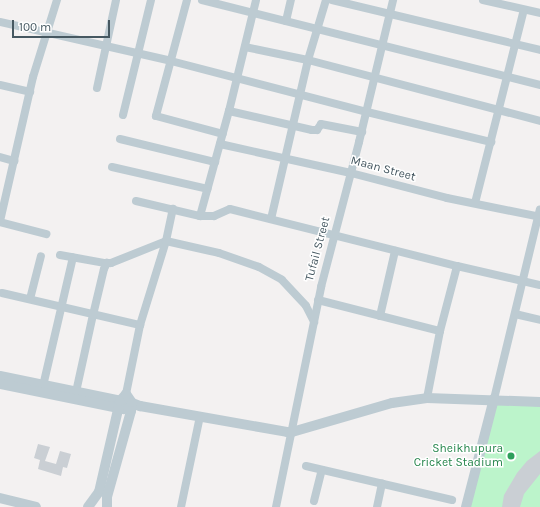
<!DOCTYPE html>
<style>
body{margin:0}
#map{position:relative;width:540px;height:507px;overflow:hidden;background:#f3f1f1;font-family:Karla,sans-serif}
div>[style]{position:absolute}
.green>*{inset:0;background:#bcf4cb}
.building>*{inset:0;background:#cacfd4}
.minor>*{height:8px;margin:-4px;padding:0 4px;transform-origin:4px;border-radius:4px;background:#bdcbd2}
.tertiary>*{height:10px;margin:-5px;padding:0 5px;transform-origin:5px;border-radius:5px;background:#bdcbd2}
.dots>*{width:11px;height:11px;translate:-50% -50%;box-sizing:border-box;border:2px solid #fff;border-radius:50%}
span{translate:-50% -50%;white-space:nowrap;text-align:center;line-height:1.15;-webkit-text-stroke:3px #fff;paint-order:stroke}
.street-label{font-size:12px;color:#465861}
.leisure-label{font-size:12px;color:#27864d}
.right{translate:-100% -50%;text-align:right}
.scale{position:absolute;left:12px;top:20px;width:98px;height:18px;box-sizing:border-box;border:2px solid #465861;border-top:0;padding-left:5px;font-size:12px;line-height:14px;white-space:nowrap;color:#465861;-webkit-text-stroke:3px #fff;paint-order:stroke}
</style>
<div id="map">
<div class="green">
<i style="clip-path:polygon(496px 403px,540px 405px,540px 507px,468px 507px)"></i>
</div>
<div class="building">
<i style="clip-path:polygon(38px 444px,50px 447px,45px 461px,56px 464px,60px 451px,71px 454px,67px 468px,63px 467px,61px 476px,38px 469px,40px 460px,34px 458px)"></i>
<i style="clip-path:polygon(540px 451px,540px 474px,524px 494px,520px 507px,502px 507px,504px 495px,517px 473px,527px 461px)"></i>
</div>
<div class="minor">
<i style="left:187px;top:0;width:120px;rotate:105deg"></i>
<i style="left:156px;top:116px;width:69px;rotate:15deg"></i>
<i style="left:202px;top:0;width:349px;rotate:14.1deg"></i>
<i style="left:332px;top:0;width:214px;rotate:13.5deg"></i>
<i style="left:483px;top:0;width:58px;rotate:12.8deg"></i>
<i style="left:286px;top:21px;width:22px;rotate:-77deg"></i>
<i style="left:0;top:22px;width:175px;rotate:12.8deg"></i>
<i style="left:171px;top:61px;width:203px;rotate:14.6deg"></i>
<i style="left:367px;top:112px;width:128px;rotate:13.6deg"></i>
<i style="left:245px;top:47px;width:64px;rotate:11.7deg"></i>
<i style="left:308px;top:60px;width:240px;rotate:14.7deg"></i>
<i style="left:0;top:85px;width:31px;rotate:13deg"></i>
<i style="left:97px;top:88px;width:90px;rotate:-77.8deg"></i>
<i style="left:229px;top:111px;width:85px;rotate:12.9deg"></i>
<i style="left:312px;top:130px;width:5px"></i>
<i style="left:317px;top:130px;width:7px;rotate:-56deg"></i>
<i style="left:321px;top:124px;width:42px;rotate:11deg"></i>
<i style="left:123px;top:115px;width:118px;rotate:-76.3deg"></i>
<i style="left:120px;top:139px;width:98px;rotate:13.6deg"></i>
<i style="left:220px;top:144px;width:134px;rotate:12.5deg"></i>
<i style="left:351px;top:173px;width:99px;rotate:14.6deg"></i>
<i style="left:447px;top:198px;width:95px;rotate:11.5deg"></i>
<i style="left:0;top:157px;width:15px;rotate:16deg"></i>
<i style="left:112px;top:167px;width:98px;rotate:12.9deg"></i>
<i style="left:136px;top:201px;width:66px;rotate:13.2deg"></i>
<i style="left:200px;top:216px;width:109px;rotate:-74.6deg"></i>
<i style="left:229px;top:111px;width:114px;rotate:-76.3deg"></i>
<i style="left:475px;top:203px;width:199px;rotate:-75.8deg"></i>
<i style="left:200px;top:216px;width:14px"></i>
<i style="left:214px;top:216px;width:17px;rotate:-24deg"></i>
<i style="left:230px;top:209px;width:234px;rotate:14.1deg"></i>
<i style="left:457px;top:266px;width:85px;rotate:12.9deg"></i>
<i style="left:271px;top:219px;width:163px;rotate:-76.9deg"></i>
<i style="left:308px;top:60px;width:63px;rotate:-73.3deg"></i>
<i style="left:0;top:221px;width:148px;rotate:-77.1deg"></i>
<i style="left:33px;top:77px;width:81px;rotate:-72.7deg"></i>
<i style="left:0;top:222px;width:48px;rotate:14.6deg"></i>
<i style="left:60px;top:255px;width:46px;rotate:10.1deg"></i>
<i style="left:105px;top:263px;width:6px"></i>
<i style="left:111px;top:263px;width:59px;rotate:-21.8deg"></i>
<i style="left:166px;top:241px;width:54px;rotate:12.8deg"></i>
<i style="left:219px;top:253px;width:42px;rotate:19.3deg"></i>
<i style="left:259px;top:267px;width:26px;rotate:29deg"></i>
<i style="left:282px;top:280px;width:35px;rotate:47deg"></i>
<i style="left:306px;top:306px;width:18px;rotate:63deg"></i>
<i style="left:2px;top:293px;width:142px;rotate:13.1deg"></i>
<i style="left:30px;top:299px;width:44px;rotate:-75.7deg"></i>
<i style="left:318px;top:300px;width:126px;rotate:14.3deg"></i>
<i style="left:515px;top:314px;width:26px;rotate:13deg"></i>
<i style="left:380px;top:316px;width:67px;rotate:-77deg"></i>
<i style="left:43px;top:386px;width:132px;rotate:-76.9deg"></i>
<i style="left:76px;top:392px;width:79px;rotate:-77.6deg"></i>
<i style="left:93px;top:315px;width:47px;rotate:-76.6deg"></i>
<i style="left:104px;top:269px;width:7px;rotate:-63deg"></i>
<i style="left:126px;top:394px;width:70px;rotate:-78.5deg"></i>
<i style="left:140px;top:325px;width:88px;rotate:-72.8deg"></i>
<i style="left:166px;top:241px;width:33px;rotate:-78deg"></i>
<i style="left:427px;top:398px;width:68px;rotate:-79deg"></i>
<i style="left:440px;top:331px;width:67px;rotate:-75.3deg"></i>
<i style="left:494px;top:399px;width:195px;rotate:-76.4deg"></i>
<i style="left:306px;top:466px;width:150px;rotate:13.1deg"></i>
<i style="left:314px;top:501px;width:32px;rotate:-76deg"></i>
<i style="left:181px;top:507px;width:93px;rotate:-78.2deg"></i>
<i style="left:276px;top:507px;width:225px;rotate:-78.4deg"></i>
<i style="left:321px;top:287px;width:150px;rotate:-75.3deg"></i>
<i style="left:359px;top:142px;width:146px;rotate:-76.5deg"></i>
<i style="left:377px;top:507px;width:24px;rotate:-78deg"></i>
</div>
<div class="tertiary">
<i style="left:0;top:376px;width:135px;rotate:11.6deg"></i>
<i style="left:132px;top:403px;width:9px;rotate:21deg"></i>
<i style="left:140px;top:406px;width:149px;rotate:10deg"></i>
<i style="left:287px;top:432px;width:5px"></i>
<i style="left:292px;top:432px;width:104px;rotate:-16.2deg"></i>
<i style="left:392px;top:403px;width:35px;rotate:-8deg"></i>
<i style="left:427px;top:398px;width:113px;rotate:2deg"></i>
<i style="left:0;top:384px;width:126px;rotate:11.5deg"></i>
<i style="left:0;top:498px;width:37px;rotate:14deg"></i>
<i style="left:88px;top:507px;width:19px;rotate:-54deg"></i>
<i style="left:99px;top:492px;width:93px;rotate:-77deg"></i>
<i style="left:120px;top:401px;width:9px;rotate:-49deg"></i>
<i style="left:126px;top:394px;width:11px;rotate:56deg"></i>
<i style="left:132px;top:403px;width:8px;rotate:97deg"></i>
<i style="left:131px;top:411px;width:89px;rotate:105.6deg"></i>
<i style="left:107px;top:497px;width:10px;rotate:90deg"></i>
<i style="left:466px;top:507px;width:112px;rotate:-75.5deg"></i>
</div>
<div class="dots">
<i style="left:511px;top:456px;background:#2e9e5b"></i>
</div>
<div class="street-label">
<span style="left:383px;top:169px;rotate:15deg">Maan Street</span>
<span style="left:318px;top:249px;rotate:-75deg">Tufail Street</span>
</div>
<div class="leisure-label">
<span class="right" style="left:503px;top:456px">Sheikhupura<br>Cricket Stadium</span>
</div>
<div class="scale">100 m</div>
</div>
